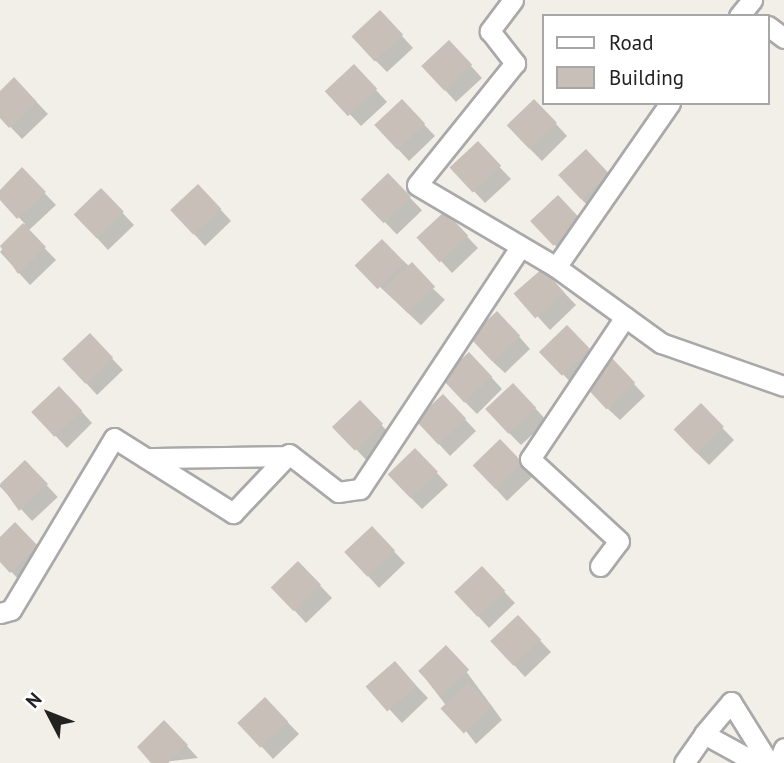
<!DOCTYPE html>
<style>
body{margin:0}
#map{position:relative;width:784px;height:763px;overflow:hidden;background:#f2efe9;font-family:"PT Sans",sans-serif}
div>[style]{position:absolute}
.shadow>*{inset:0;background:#0003;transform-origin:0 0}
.building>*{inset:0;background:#c7bfb8;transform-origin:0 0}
.roads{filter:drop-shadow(2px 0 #a9a9a9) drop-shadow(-2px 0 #a9a9a9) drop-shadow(0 2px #a9a9a9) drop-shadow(0 -2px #a9a9a9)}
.minor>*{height:19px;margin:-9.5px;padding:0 9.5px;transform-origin:9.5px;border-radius:9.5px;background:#fff}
span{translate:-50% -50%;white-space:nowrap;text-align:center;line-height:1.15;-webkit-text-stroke:5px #fff;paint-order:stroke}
.legend{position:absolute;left:542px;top:14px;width:228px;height:91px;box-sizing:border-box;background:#fff;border:2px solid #a7a7a7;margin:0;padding:9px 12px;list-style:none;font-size:21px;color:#222}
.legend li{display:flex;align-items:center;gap:14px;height:35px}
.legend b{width:35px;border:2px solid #a7a7a7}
.north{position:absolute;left:14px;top:679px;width:70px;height:70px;-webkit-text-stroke:5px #fff;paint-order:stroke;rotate:312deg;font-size:19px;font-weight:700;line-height:28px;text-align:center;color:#222}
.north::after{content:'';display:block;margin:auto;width:24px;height:32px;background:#222;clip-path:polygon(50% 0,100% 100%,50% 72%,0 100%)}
</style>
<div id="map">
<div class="shadow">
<i style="clip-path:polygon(391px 24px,413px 48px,387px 72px,375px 60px)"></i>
<i style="clip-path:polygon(460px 54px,482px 78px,456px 102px,445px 90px)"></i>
<i style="clip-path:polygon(365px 78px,387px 102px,361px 126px,329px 92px)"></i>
<i style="clip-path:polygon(26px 91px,48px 114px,22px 139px,0 116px,0 94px)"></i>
<i style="clip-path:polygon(413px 113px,435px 136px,409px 161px,398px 149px)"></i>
<i style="clip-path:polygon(546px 113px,567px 136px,542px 161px,530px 149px)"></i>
<i style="clip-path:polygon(489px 156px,511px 179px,485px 203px,453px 169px)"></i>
<i style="clip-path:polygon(598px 163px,619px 187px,594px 211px,582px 200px)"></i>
<i style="clip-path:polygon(22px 170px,56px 205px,28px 231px,56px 260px,30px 285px,0 252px,25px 224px,0 197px)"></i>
<i style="left:388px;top:175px;width:49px;height:35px;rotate:46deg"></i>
<i style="clip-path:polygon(210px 198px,231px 221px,205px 246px,173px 211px)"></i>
<i style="clip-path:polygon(112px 202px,134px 225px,108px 250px,76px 215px)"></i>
<i style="clip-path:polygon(534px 222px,592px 232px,566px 257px)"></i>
<i style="clip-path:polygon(456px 225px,478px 248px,452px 273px,441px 261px)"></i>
<i style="left:382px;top:241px;width:86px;height:35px;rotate:43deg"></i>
<i style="clip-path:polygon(554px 282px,576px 305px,550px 330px,518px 295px)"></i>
<i style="clip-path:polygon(509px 325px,530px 349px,505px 373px,493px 362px)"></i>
<i style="clip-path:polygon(578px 339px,600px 362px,574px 386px,542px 352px)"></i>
<i style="clip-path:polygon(101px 347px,123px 370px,97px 395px,65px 360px)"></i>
<i style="clip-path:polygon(481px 366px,502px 389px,477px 414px,465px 402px)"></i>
<i style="clip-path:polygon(624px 373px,645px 396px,620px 420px,608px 409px)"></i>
<i style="clip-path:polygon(525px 397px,547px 421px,521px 445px,509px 433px)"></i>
<i style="clip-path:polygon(71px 400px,92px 423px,67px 448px,34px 413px)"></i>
<i style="left:360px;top:402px;width:48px;height:35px;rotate:47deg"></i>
<i style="clip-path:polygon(701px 406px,734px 440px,709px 465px,697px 453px)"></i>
<i style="clip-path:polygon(454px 408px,476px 431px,450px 456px,439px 444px)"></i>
<i style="clip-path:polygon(511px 453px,533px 476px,507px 501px,496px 489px)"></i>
<i style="left:25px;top:462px;width:48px;height:35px;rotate:47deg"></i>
<i style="clip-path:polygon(427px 462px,448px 485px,422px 509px,411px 498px)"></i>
<i style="clip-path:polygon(26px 536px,48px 559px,23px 584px,0 560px,0 539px)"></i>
<i style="clip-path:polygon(383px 540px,405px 563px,379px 588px,347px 553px)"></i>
<i style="clip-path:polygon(310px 575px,332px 598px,306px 623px,274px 588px)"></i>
<i style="clip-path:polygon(493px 580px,515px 603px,489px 628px,457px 593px)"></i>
<i style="clip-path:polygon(529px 629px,551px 652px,525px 677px,493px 642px)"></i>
<i style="clip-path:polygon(457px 659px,502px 720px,476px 744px,421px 673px)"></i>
<i style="clip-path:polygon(406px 675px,428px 698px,402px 723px,370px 688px)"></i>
<i style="clip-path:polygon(277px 711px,299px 734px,273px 759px,241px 724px)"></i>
<i style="clip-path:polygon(176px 734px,198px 758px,154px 763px)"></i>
</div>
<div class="building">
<i style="left:380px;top:10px;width:34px;height:39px;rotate:47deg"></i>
<i style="left:449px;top:40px;width:34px;height:38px;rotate:47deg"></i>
<i style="left:354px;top:64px;width:34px;height:40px;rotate:47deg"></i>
<i style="clip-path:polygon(14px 77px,37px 102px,9px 128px,0 118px,0 91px)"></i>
<i style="left:402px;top:99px;width:34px;height:38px;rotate:47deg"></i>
<i style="left:534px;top:99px;width:33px;height:38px;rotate:46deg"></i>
<i style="left:478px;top:141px;width:34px;height:39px;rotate:47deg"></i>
<i style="left:586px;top:149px;width:34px;height:38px;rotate:47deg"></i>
<i style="clip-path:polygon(22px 167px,46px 192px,17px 219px,0 200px,0 190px)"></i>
<i style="left:388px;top:173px;width:33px;height:38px;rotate:46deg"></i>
<i style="left:198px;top:184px;width:34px;height:38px;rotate:47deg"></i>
<i style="left:101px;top:188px;width:33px;height:38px;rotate:46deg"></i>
<i style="left:558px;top:195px;width:34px;height:38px;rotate:47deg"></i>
<i style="left:445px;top:211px;width:34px;height:39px;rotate:47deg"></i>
<i style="clip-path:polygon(23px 223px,46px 247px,18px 274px,0 246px)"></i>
<i style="left:382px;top:239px;width:33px;height:38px;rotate:46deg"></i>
<i style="left:412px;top:262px;width:34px;height:38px;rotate:47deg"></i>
<i style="left:543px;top:268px;width:33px;height:39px;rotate:49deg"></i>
<i style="left:497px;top:311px;width:34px;height:38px;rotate:47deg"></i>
<i style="left:567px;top:325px;width:33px;height:39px;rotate:46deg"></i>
<i style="left:90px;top:333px;width:34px;height:38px;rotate:47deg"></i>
<i style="left:469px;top:352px;width:34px;height:38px;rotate:47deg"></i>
<i style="left:612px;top:358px;width:34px;height:39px;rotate:47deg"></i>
<i style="left:513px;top:383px;width:34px;height:38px;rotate:47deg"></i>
<i style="left:59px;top:386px;width:34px;height:38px;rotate:47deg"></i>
<i style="left:443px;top:394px;width:34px;height:38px;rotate:47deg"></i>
<i style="left:360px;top:400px;width:33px;height:39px;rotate:46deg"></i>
<i style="left:701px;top:403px;width:33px;height:38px;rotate:46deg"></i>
<i style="left:500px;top:439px;width:33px;height:38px;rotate:46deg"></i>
<i style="left:415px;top:448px;width:33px;height:38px;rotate:46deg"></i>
<i style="clip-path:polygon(25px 460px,48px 484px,19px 511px,0 484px)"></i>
<i style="clip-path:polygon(15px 522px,38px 546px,10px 573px,0 562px,0 537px)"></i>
<i style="left:372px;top:526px;width:34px;height:38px;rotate:47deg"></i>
<i style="left:298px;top:561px;width:33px;height:38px;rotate:46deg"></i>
<i style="left:482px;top:566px;width:34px;height:38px;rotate:47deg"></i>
<i style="left:518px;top:615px;width:34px;height:38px;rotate:47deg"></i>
<i style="left:446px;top:645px;width:34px;height:38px;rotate:47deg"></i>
<i style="left:395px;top:661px;width:33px;height:39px;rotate:49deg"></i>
<i style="left:469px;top:682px;width:34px;height:39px;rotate:47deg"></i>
<i style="left:265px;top:697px;width:34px;height:38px;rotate:47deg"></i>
<i style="clip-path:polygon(164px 720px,188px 745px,168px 763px,151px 763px,137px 747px)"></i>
</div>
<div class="roads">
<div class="minor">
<i style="left:513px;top:0;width:39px;rotate:127deg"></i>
<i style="left:490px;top:31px;width:41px;rotate:52deg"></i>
<i style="left:515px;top:63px;width:156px;rotate:128.8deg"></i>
<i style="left:417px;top:185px;width:161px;rotate:30.5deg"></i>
<i style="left:556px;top:267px;width:130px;rotate:35.9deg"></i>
<i style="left:661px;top:343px;width:130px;rotate:19.3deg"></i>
<i style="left:739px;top:16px;width:21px;rotate:-51deg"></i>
<i style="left:768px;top:26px;width:20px;rotate:37deg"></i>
<i style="left:556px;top:267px;width:200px;rotate:-55.2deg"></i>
<i style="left:146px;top:458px;width:140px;rotate:-0.8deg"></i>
<i style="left:600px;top:566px;width:31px;rotate:-53deg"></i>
<i style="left:619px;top:541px;width:121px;rotate:-137.3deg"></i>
<i style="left:530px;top:459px;width:171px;rotate:-56.2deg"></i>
<i style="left:0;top:613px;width:11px;rotate:-15deg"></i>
<i style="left:11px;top:610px;width:200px;rotate:-59.1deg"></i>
<i style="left:114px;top:438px;width:141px;rotate:32.2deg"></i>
<i style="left:233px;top:513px;width:81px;rotate:-46.5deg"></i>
<i style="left:289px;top:454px;width:62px;rotate:37.8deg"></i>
<i style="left:338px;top:492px;width:22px;rotate:-8deg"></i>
<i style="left:360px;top:489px;width:288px;rotate:-56.5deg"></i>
<i style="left:704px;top:734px;width:42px;rotate:-49.8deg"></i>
<i style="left:731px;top:702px;width:72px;rotate:58.1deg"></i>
<i style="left:684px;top:763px;width:35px;rotate:-55deg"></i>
<i style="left:704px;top:734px;width:60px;rotate:28.7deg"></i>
<i style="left:778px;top:763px;width:16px;rotate:-68deg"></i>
</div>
</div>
<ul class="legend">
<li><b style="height:9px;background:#fff"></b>Road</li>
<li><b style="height:19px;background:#c7bfb8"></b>Building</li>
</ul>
<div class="north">N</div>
</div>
